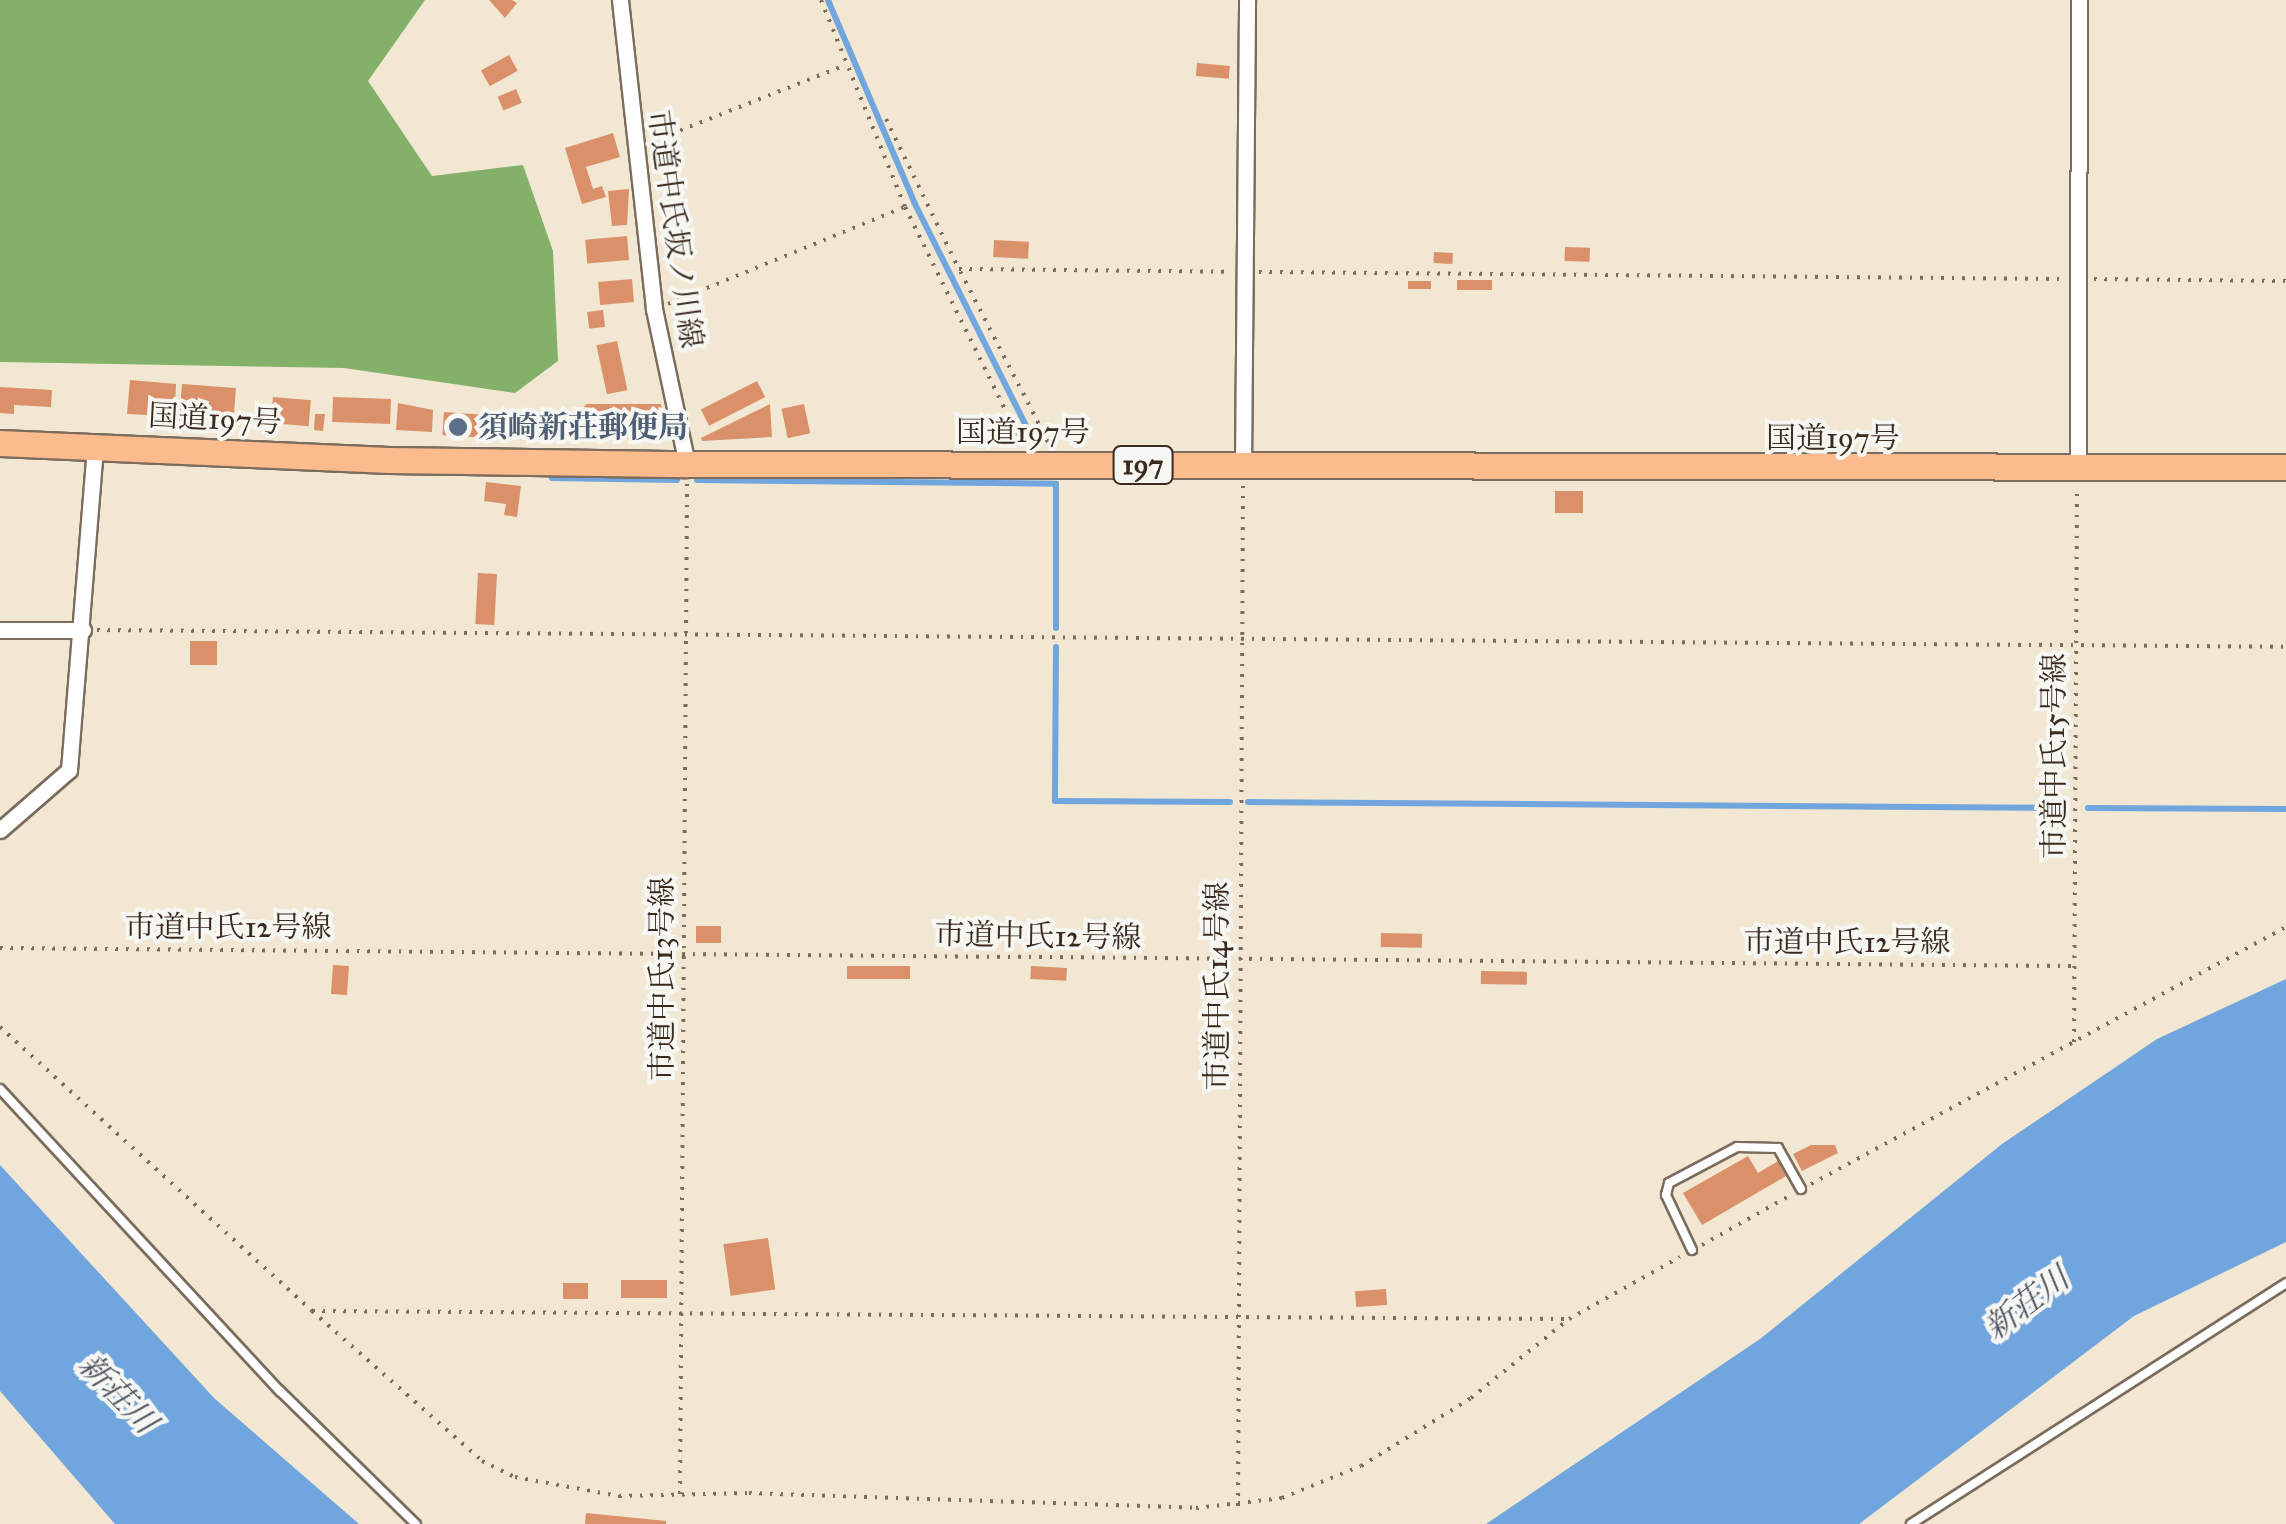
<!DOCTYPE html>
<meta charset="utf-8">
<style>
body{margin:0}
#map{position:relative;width:2286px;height:1524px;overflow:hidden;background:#f2e7d2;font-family:"IM FELL Great Primer","Noto Serif JP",serif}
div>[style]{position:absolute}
.forest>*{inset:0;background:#84b16a}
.water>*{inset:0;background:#70a5dd}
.stream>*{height:6px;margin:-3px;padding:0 3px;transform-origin:3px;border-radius:3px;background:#70a5dd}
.building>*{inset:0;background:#da916a;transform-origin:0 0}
.path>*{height:4px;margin-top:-2px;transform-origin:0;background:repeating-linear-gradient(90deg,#7b6c5d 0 2.5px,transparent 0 10.5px)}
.roads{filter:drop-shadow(2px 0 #7b6c5d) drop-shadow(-2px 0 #7b6c5d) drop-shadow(0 2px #7b6c5d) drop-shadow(0 -2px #7b6c5d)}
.service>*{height:8px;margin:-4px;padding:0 4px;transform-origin:4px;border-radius:4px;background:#fff}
.minor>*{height:15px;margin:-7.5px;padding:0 7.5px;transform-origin:7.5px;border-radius:7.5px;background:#fff}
.trunk>*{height:25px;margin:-12.5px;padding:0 12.5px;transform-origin:12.5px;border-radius:12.5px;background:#fbbb8d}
.dots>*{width:28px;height:28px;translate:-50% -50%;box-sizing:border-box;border:5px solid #f6f6f2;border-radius:50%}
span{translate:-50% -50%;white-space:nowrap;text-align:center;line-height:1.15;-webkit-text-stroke:8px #f6f6f2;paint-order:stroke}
.shield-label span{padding:2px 8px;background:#f6f6f2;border:2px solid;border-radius:8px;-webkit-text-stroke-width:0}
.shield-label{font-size:28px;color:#3b2a1e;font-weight:700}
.street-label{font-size:30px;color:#3b2a1e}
.service-label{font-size:30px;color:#4e5e75;font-weight:700}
.left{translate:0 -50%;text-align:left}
.water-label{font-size:32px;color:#4e5561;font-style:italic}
</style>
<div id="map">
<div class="forest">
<i style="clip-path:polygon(0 0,425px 0,368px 81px,432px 176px,523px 165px,553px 251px,558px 361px,515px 393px,344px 368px,0 362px)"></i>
</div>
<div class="water">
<i style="clip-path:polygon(2286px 979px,2286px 1242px,2134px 1316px,1859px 1524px,1486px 1524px,1760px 1339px,2002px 1144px,2157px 1039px)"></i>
<i style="clip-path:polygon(0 1165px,214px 1398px,359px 1524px,115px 1524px,0 1391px)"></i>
</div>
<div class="stream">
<i style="left:828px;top:0;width:220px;rotate:66.9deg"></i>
<i style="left:914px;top:202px;width:271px;rotate:63.4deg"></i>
<i style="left:552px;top:478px;width:125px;rotate:0.9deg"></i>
<i style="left:697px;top:480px;width:359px;rotate:0.6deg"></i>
<i style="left:1056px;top:484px;width:144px;rotate:90deg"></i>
<i style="left:1056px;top:647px;width:154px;rotate:90.4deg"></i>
<i style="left:1055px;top:801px;width:175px;rotate:0.3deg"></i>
<i style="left:1248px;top:802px;width:818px;rotate:0.42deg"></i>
<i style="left:2088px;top:808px;width:198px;rotate:0.3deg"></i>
</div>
<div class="building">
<i style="clip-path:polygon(489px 0,512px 0,517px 3px,505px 18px)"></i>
<i style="left:509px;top:55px;width:18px;height:32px;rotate:61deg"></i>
<i style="left:1197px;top:63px;width:33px;height:13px;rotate:5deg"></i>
<i style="left:516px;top:89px;width:15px;height:20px;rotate:67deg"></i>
<i style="clip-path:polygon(613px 133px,620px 157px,586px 167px,593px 189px,602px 186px,606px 197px,582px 204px,565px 148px)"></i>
<i style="clip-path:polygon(629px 189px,627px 225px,612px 226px,608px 191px)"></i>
<i style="left:627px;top:236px;width:24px;height:42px;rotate:85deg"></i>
<i style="left:994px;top:240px;width:35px;height:17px;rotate:3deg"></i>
<i style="left:1565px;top:247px;width:25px;height:14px;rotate:2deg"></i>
<i style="left:1434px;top:252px;width:19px;height:11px;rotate:3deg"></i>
<i style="left:632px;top:279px;width:23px;height:34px;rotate:85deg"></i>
<i style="left:1457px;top:280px;width:35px;height:10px"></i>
<i style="left:1431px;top:281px;width:8px;height:23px;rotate:90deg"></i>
<i style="left:603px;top:310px;width:17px;height:16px;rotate:83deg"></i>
<i style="left:617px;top:341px;width:50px;height:21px;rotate:78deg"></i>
<i style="clip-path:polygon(130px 380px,176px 384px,175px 407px,148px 405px,147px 415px,127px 414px)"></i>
<i style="left:757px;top:381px;width:18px;height:63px;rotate:63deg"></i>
<i style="clip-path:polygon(182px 384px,236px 388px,234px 413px,193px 410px,193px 422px,179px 421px)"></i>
<i style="clip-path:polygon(0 387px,52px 390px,51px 407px,14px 405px,14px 414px,0 413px)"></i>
<i style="left:273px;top:397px;width:38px;height:26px;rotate:5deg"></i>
<i style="left:333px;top:397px;width:58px;height:25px;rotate:2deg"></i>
<i style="clip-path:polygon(398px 403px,433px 410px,432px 432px,396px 430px)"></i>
<i style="clip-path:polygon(587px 404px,661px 404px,665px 428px,648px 427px,648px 439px,575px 439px,575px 413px)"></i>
<i style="clip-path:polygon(770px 404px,772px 437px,702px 441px,701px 438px)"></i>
<i style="left:804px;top:404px;width:30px;height:23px;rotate:78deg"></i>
<i style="left:444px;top:412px;width:45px;height:23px;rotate:4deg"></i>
<i style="clip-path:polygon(315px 414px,325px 414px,323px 431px,314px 430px)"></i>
<i style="left:494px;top:417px;width:41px;height:20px;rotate:3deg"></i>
<i style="clip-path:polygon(486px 482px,521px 486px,517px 517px,504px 515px,506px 504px,484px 501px)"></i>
<i style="left:1555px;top:491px;width:28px;height:22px"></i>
<i style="left:478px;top:573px;width:19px;height:51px;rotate:3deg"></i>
<i style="left:190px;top:641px;width:27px;height:24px"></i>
<i style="left:696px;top:926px;width:25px;height:17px"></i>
<i style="left:1381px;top:933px;width:41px;height:14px;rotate:1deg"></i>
<i style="left:333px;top:965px;width:16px;height:29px;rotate:4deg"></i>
<i style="left:847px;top:966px;width:63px;height:13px"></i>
<i style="left:1031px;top:966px;width:36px;height:13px;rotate:3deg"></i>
<i style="left:1481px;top:971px;width:46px;height:13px;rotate:1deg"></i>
<i style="clip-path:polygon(1811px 1145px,1835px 1145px,1838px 1153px,1802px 1171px,1793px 1154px)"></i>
<i style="clip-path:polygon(1748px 1156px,1758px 1173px,1778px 1161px,1786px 1176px,1702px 1225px,1683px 1193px)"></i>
<i style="left:768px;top:1238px;width:52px;height:45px;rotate:82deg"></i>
<i style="left:621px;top:1280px;width:46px;height:18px"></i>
<i style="left:563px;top:1283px;width:25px;height:16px"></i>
<i style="left:1386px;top:1289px;width:16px;height:31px;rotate:86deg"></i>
<i style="clip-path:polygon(586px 1513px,666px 1521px,666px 1524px,585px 1524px)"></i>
</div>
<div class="path">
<i style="left:821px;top:0;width:223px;rotate:67.9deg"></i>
<i style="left:905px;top:207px;width:262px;rotate:63.7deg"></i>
<i style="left:886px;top:119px;width:165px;rotate:64.1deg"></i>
<i style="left:651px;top:142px;width:209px;rotate:-21.6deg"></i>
<i style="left:1259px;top:272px;width:801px;rotate:0.5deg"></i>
<i style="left:2094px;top:279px;width:192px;rotate:0.6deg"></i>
<i style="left:668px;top:304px;width:255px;rotate:-22.3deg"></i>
<i style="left:1048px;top:442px;width:195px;rotate:-117.2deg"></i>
<i style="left:959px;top:269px;width:271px;rotate:0.6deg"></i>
<i style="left:97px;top:630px;width:2189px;rotate:0.44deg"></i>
<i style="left:0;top:948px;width:2075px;rotate:0.5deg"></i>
<i style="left:0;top:1027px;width:422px;rotate:42.3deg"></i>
<i style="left:312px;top:1311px;width:1253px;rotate:0.37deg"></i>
<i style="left:2074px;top:1042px;width:555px;rotate:-89.69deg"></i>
<i style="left:1811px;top:1184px;width:540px;rotate:-28.42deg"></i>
<i style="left:1702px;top:1245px;width:100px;rotate:-29.4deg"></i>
<i style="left:312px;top:1311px;width:227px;rotate:41.4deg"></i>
<i style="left:482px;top:1461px;width:37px;rotate:26deg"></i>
<i style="left:515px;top:1477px;width:106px;rotate:10.4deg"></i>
<i style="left:619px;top:1496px;width:130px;rotate:-1.3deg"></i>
<i style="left:749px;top:1493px;width:447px;rotate:1.9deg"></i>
<i style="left:1196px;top:1508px;width:87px;rotate:-6.6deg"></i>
<i style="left:1282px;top:1498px;width:85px;rotate:-22.1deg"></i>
<i style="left:1361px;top:1466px;width:129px;rotate:-31.7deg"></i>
<i style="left:1471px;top:1398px;width:126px;rotate:-38.9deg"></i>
<i style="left:1569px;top:1319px;width:127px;rotate:-29.2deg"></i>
<i style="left:680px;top:1494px;width:1010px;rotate:-89.6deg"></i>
<i style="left:1238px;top:1506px;width:1020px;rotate:-89.72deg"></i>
</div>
<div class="roads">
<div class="service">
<i style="left:0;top:1089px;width:412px;rotate:47.2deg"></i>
<i style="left:280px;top:1391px;width:190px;rotate:44.4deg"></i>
<i style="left:1692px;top:1250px;width:61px;rotate:-115.3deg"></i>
<i style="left:1666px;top:1195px;width:12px;rotate:-76deg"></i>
<i style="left:1669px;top:1183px;width:77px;rotate:-27.9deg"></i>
<i style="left:1737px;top:1147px;width:41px;rotate:1.4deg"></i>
<i style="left:1778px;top:1148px;width:47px;rotate:60.7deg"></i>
<i style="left:1911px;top:1524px;width:446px;rotate:-32.7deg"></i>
</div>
<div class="minor">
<i style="left:620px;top:0;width:311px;rotate:83.7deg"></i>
<i style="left:654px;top:309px;width:158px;rotate:78deg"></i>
<i style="left:1243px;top:466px;width:466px;rotate:-89.5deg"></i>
<i style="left:2078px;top:471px;width:471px;rotate:-89.9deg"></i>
<i style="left:0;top:630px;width:83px"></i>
<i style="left:0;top:830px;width:91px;rotate:-41deg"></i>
<i style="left:69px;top:770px;width:325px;rotate:-85.4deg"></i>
</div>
<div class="trunk">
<i style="left:0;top:443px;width:389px;rotate:2.5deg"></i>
<i style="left:389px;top:460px;width:298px;rotate:0.8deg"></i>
<i style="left:687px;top:464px;width:1599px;rotate:0.11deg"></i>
</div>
</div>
<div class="dots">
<i style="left:458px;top:427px;background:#5c6f8a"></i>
</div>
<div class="shield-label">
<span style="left:1143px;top:465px">197</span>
</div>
<div class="street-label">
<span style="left:675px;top:229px;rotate:82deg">市道中氏坂ノ川線</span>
<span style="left:215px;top:419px;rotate:3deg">国道197号</span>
<span style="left:1023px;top:432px">国道197号</span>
<span style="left:1833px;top:438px">国道197号</span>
<span style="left:2054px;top:756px;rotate:-90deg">市道中氏15号線</span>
<span style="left:228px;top:927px">市道中氏12号線</span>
<span style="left:1038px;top:936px;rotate:1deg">市道中氏12号線</span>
<span style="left:1847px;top:942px">市道中氏12号線</span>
<span style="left:662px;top:979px;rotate:-90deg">市道中氏13号線</span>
<span style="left:1217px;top:986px;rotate:-90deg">市道中氏14号線</span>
</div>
<div class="service-label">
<span class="left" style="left:478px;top:427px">須崎新荘郵便局</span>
</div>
<div class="water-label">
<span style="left:2027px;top:1304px;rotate:-37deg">新荘川</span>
<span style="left:117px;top:1394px;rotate:46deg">新荘川</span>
</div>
</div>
